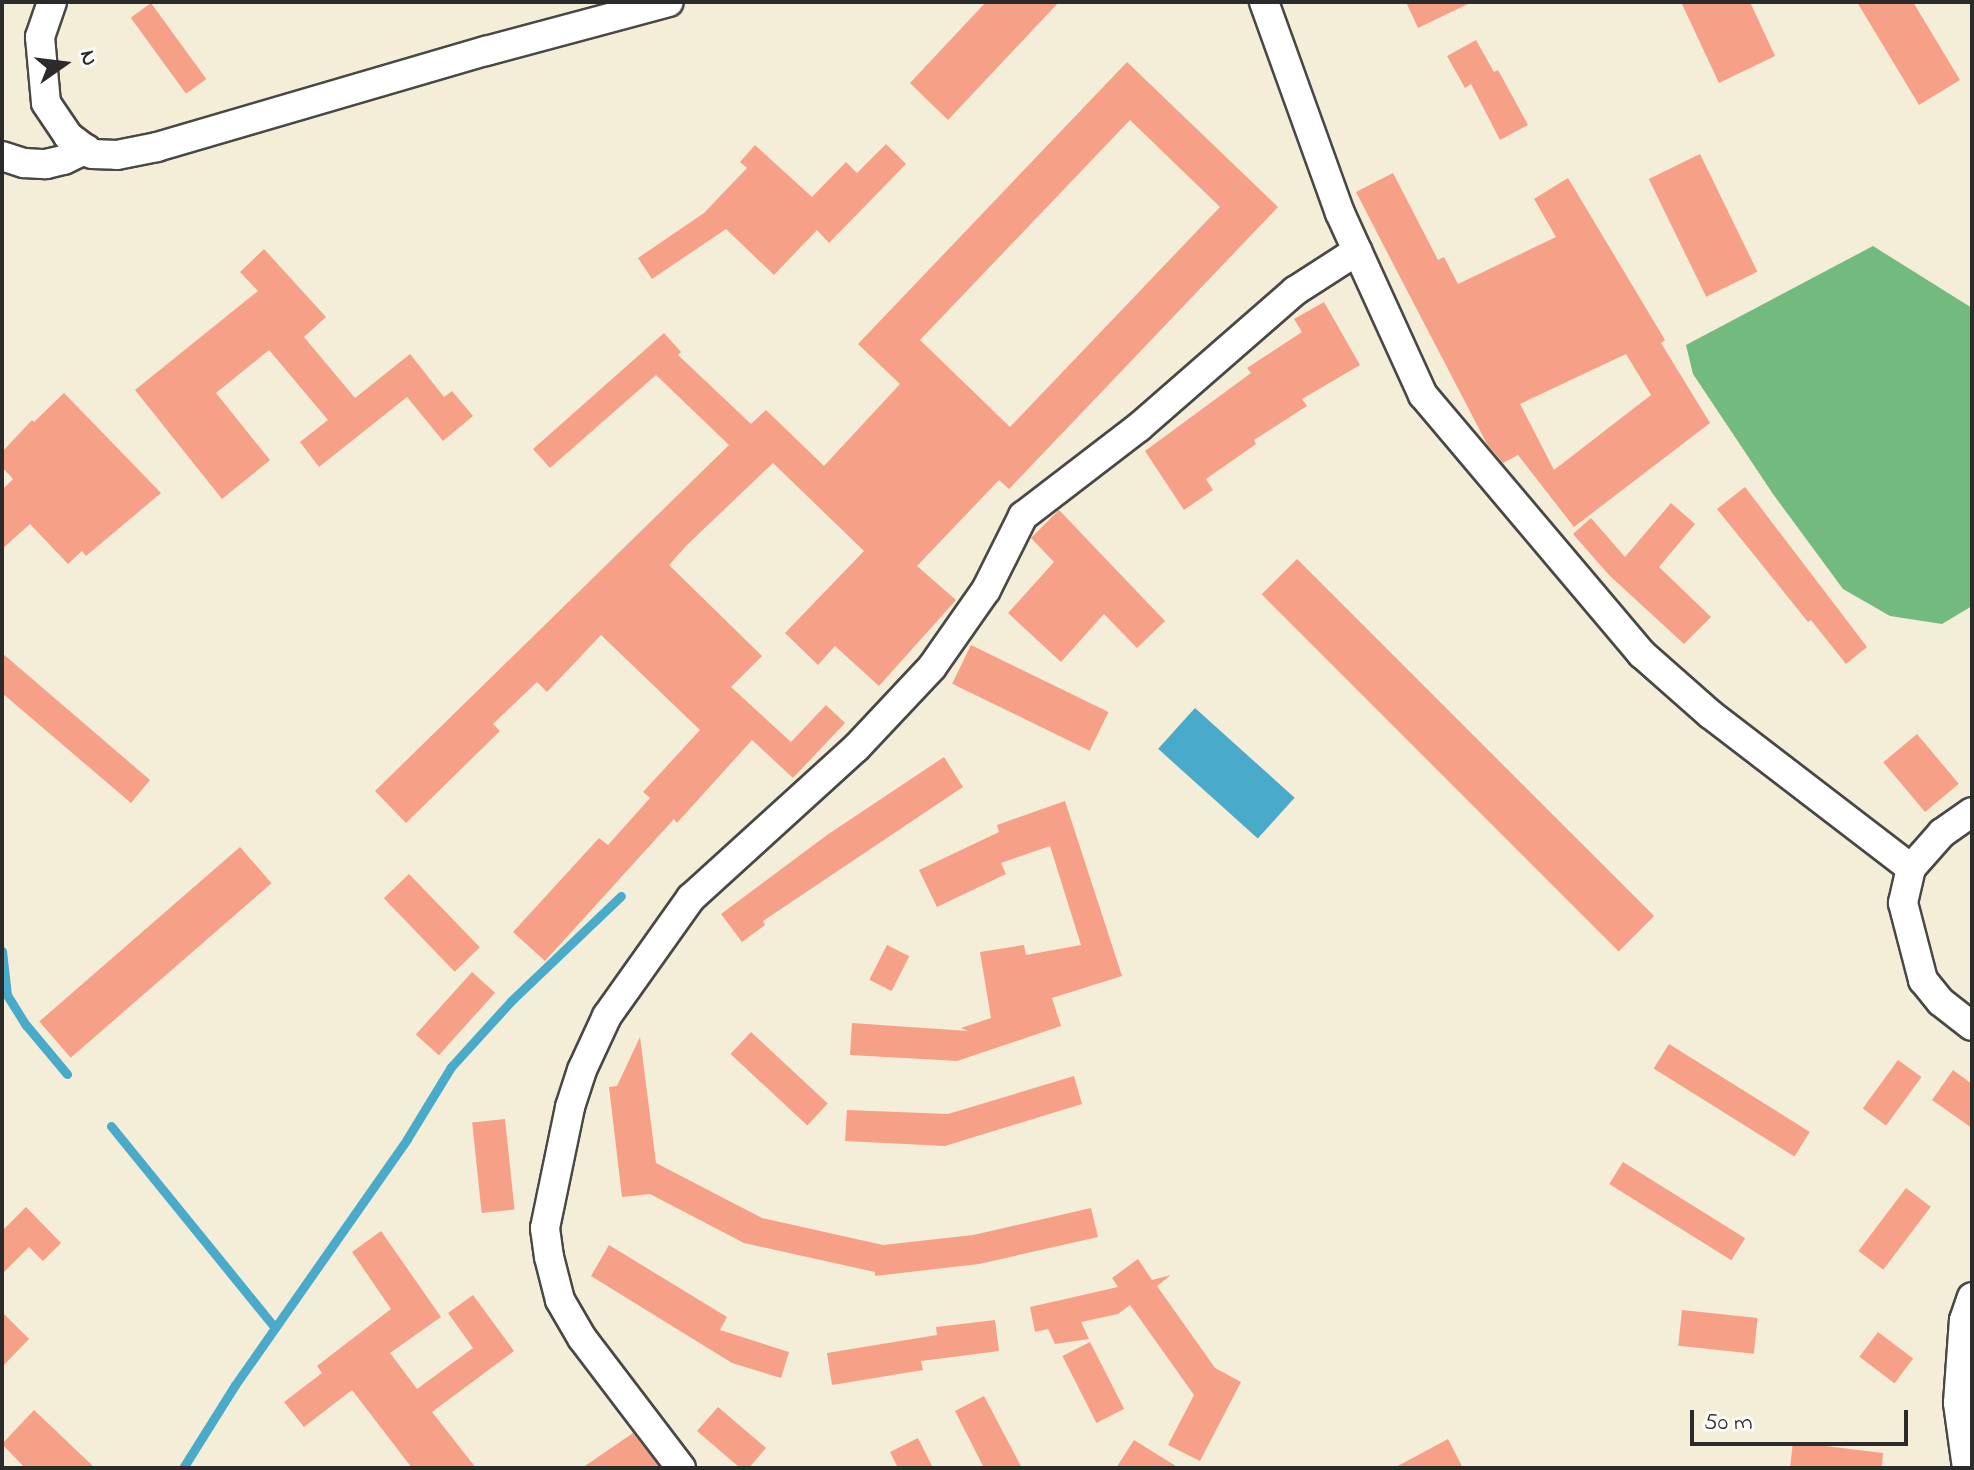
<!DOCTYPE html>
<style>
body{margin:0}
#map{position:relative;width:1974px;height:1470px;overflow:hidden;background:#f4edd8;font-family:"Indie Flower",sans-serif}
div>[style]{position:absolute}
.forest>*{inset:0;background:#73ba7f}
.water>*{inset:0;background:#49aac9;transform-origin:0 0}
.stream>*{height:9px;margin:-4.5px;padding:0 4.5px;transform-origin:4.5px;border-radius:4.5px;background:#49aac9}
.building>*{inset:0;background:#f7a088;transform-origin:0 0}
.roads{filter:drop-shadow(2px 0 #494845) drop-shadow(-2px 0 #494845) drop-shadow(0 2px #494845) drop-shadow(0 -2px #494845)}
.minor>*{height:28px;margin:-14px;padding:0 14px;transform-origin:14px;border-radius:14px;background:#fff}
span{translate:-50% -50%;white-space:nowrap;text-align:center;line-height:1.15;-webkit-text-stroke:8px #fdfcf7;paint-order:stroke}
.frame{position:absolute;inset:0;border:4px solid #2b2b2b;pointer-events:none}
.north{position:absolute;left:24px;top:24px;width:80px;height:80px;-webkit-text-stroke:6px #fdfcf7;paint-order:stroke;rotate:76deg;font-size:22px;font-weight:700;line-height:32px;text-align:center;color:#2b2b2b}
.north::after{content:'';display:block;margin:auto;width:28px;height:36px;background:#2b2b2b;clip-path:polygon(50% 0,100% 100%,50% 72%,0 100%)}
.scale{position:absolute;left:1690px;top:1410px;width:218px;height:36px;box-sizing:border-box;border:4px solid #2b2b2b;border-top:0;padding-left:10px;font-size:24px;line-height:28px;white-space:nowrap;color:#2b2b2b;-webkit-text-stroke:6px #fdfcf7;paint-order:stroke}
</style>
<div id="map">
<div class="forest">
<i style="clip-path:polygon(1873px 246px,1972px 308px,1972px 606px,1942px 624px,1890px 616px,1843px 589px,1773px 494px,1693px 374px,1686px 345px)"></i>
</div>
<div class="water">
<i style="left:1195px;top:708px;width:134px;height:55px;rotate:42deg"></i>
</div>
<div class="stream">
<i style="left:2px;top:951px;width:44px;rotate:83.5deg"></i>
<i style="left:7px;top:995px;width:36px;rotate:58deg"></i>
<i style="left:26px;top:1025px;width:64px;rotate:50.1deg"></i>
<i style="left:111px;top:1126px;width:260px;rotate:50.9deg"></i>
<i style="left:183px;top:1468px;width:98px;rotate:-57.9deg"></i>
<i style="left:235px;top:1385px;width:300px;rotate:-55deg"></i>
<i style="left:407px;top:1139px;width:84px;rotate:-58.6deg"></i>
<i style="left:451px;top:1067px;width:89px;rotate:-47.7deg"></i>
<i style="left:511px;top:1001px;width:152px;rotate:-43.7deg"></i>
</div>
<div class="building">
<i style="clip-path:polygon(986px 2px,1059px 2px,948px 120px,910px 83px)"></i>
<i style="clip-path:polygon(1406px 2px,1472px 2px,1418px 28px)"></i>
<i style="clip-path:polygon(1681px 2px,1750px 2px,1775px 56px,1719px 83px)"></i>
<i style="clip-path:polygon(1857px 2px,1913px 2px,1960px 80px,1919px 105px)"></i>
<i style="left:151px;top:3px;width:94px;height:25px;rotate:54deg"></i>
<i style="clip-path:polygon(1476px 40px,1494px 72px,1498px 70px,1528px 125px,1500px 140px,1471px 84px,1465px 88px,1447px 56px)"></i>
<i style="clip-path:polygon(evenodd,1127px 62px,1278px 207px,1009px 489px,999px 480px,917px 566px,956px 600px,879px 686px,835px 646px,818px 665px,785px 633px,864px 551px,773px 463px,687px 545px,669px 565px,762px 656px,731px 687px,791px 742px,826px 705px,845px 723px,793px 778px,752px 740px,677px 823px,674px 819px,545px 961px,513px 932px,599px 838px,608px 845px,650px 798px,643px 792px,700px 730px,601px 635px,547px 692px,537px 682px,493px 724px,500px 731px,406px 823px,375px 791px,729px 445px,656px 375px,550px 468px,533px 449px,664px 333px,681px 352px,678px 355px,751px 424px,766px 410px,824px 466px,900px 384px,858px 344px,1127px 62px,1130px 120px,1220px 207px,1010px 427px,920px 340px,1130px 120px)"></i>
<i style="clip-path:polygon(886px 144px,906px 164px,829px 243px,817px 230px,774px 275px,726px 229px,652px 279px,638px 258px,704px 213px,747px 168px,740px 162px,755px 145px,812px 197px,846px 162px,857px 173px)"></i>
<i style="left:1700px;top:154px;width:131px;height:57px;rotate:64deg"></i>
<i style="clip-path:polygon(evenodd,1393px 173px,1438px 260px,1444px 257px,1458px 284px,1556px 237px,1534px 199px,1568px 178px,1665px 340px,1661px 343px,1710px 423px,1574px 527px,1518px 455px,1503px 463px,1487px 444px,1401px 279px,1356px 192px,1393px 173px,1626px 354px,1651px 395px,1554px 470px,1520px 404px,1626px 354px)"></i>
<i style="clip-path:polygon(264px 249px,326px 317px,304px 337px,355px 398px,410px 354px,444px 397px,452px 391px,473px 416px,443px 441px,407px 397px,319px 467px,300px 442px,328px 420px,269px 350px,216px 393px,270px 460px,222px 499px,135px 390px,258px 291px,240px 272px)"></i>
<i style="clip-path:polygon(1324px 302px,1360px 365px,1302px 399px,1307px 406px,1254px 440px,1256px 444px,1206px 479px,1213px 490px,1184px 510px,1145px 451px,1251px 373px,1247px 368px,1302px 332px,1294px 319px)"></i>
<i style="clip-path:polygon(64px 393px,161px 493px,86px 556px,82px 551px,68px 564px,30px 524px,2px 549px,2px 490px,13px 479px,2px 467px,2px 452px,32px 420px,34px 422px)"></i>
<i style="clip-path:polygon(1745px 487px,1867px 647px,1846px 664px,1811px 620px,1808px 622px,1717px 509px)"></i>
<i style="clip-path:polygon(1671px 503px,1695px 524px,1659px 567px,1711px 617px,1684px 644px,1609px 575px,1573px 534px,1591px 518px,1625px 557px)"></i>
<i style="clip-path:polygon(1059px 510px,1165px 621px,1137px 648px,1104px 614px,1061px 662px,1008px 613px,1054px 562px,1031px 538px)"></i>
<i style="left:1297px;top:559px;width:505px;height:50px;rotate:45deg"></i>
<i style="left:971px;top:645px;width:153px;height:43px;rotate:26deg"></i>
<i style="clip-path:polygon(2px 653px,150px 780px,131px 803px,2px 693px)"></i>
<i style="left:1917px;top:734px;width:65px;height:44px;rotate:50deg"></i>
<i style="clip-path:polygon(944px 757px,963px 787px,763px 921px,765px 925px,742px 942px,721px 914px,827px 835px)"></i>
<i style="clip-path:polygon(1065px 801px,1122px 976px,1052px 998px,1061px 1026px,957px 1061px,850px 1055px,852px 1023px,968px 1031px,961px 1028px,991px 1018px,980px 952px,1024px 945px,1026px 955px,1081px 945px,1050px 846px,1001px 863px,1006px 874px,937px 907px,919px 870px,999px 832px,997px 825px)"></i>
<i style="left:240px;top:847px;width:48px;height:266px;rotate:49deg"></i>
<i style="left:409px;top:874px;width:102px;height:35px;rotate:46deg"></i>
<i style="left:887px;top:945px;width:25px;height:39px;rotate:27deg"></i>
<i style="left:472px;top:972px;width:31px;height:84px;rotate:42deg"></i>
<i style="left:751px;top:1032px;width:105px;height:30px;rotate:43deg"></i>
<i style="clip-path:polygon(640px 1037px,656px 1163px,762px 1218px,883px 1245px,973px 1235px,1091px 1208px,1098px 1237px,979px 1264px,875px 1276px,875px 1272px,744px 1243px,650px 1194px,622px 1197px,609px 1087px,617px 1086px)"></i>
<i style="left:1669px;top:1044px;width:166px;height:29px;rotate:32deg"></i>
<i style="left:1898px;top:1060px;width:29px;height:60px;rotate:36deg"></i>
<i style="clip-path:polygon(1953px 1070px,1972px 1084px,1972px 1128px,1932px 1100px)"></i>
<i style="clip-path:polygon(1074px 1076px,1082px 1104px,945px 1146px,845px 1141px,847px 1110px,948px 1114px)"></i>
<i style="left:505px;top:1119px;width:91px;height:33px;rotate:84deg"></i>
<i style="left:1623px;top:1162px;width:144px;height:26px;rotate:32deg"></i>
<i style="left:1906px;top:1188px;width:31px;height:79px;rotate:37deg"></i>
<i style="clip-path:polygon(26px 1207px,61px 1243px,43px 1261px,29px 1247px,2px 1274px,2px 1231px)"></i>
<i style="clip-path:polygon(381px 1231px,441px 1317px,390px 1353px,417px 1389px,473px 1348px,448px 1313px,473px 1295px,514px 1351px,432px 1412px,476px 1468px,412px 1468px,352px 1390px,304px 1427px,284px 1402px,322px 1373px,317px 1366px,391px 1309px,352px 1252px)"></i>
<i style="clip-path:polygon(609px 1245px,727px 1317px,720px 1330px,789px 1352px,781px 1378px,732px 1363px,591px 1276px)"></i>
<i style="clip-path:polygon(1138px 1259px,1152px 1280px,1171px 1275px,1157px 1286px,1215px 1368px,1241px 1382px,1200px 1461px,1168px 1445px,1194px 1395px,1130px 1305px,1118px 1314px,1081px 1322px,1089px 1339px,1055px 1344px,1048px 1329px,1035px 1332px,1030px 1307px,1118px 1287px,1112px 1278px)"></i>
<i style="left:1682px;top:1310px;width:76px;height:36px;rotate:6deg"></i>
<i style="clip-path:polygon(2px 1312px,29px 1339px,2px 1367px)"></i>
<i style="clip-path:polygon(995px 1320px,999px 1351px,921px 1361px,923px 1370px,832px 1385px,827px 1353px,937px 1335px,936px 1327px)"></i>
<i style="left:1878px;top:1332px;width:44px;height:31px;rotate:37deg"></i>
<i style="left:1090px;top:1342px;width:75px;height:31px;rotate:63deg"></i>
<i style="clip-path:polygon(984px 1396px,1022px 1468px,984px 1468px,955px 1411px)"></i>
<i style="clip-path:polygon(718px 1407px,766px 1448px,749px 1468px,740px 1468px,697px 1431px)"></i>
<i style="clip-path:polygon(34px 1410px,95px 1468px,25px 1468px,2px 1444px)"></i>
<i style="clip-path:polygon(633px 1433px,660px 1468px,582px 1468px)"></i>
<i style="clip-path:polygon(918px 1438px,933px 1468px,898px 1468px,890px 1452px)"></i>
<i style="clip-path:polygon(1448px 1439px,1463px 1468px,1394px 1468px)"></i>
<i style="clip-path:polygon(1134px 1440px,1179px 1468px,1116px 1468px)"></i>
<i style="clip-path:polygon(1793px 1442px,1883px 1453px,1882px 1468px,1790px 1468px)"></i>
</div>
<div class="roads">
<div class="minor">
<i style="left:52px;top:2px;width:37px;rotate:109deg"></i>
<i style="left:40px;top:37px;width:66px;rotate:84.8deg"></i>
<i style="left:46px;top:103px;width:40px;rotate:56deg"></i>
<i style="left:68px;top:136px;width:30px;rotate:37deg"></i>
<i style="left:92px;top:154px;width:25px;rotate:2deg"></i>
<i style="left:117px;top:155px;width:41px;rotate:-11.3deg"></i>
<i style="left:157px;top:147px;width:343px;rotate:-16.3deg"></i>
<i style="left:486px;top:51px;width:189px;rotate:-15deg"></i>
<i style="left:1264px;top:2px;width:224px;rotate:70.2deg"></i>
<i style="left:1340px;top:213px;width:200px;rotate:65.5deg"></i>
<i style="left:1423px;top:395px;width:339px;rotate:49.8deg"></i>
<i style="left:1642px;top:654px;width:91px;rotate:41.4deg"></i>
<i style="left:1710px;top:714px;width:253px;rotate:37.5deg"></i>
<i style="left:2px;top:156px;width:23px;rotate:18deg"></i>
<i style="left:24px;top:163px;width:22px;rotate:3deg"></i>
<i style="left:46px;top:164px;width:18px;rotate:-13deg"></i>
<i style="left:64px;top:160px;width:25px;rotate:-26deg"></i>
<i style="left:1972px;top:812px;width:37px;rotate:145deg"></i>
<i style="left:1942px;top:833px;width:47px;rotate:131.5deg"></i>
<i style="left:1911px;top:868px;width:36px;rotate:103deg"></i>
<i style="left:1903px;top:903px;width:80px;rotate:75.4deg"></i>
<i style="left:1923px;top:980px;width:28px;rotate:51deg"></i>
<i style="left:1941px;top:1002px;width:39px;rotate:38deg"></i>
<i style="left:681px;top:1468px;width:163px;rotate:-127.3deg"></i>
<i style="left:582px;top:1338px;width:44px;rotate:-120.1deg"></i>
<i style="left:560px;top:1300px;width:44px;rotate:-104.3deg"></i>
<i style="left:549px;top:1257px;width:29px;rotate:-98deg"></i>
<i style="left:545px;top:1228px;width:124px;rotate:-78.3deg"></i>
<i style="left:570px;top:1107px;width:39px;rotate:-72deg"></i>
<i style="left:582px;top:1070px;width:60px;rotate:-65.2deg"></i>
<i style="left:607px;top:1016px;width:145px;rotate:-54.6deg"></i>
<i style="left:691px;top:898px;width:223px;rotate:-42.3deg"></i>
<i style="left:856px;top:748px;width:111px;rotate:-46.8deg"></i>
<i style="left:932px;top:667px;width:94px;rotate:-55deg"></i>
<i style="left:986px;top:590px;width:83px;rotate:-63.4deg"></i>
<i style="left:1023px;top:516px;width:146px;rotate:-37.5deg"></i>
<i style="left:1139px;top:427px;width:207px;rotate:-41.1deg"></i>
<i style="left:1295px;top:291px;width:74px;rotate:-32.8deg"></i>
<i style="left:1967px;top:1468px;width:66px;rotate:-97.9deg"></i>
<i style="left:1958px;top:1403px;width:83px;rotate:-85.9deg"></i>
<i style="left:1964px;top:1320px;width:24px;rotate:-71deg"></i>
</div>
</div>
<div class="frame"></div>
<div class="north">N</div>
<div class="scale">50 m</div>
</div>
